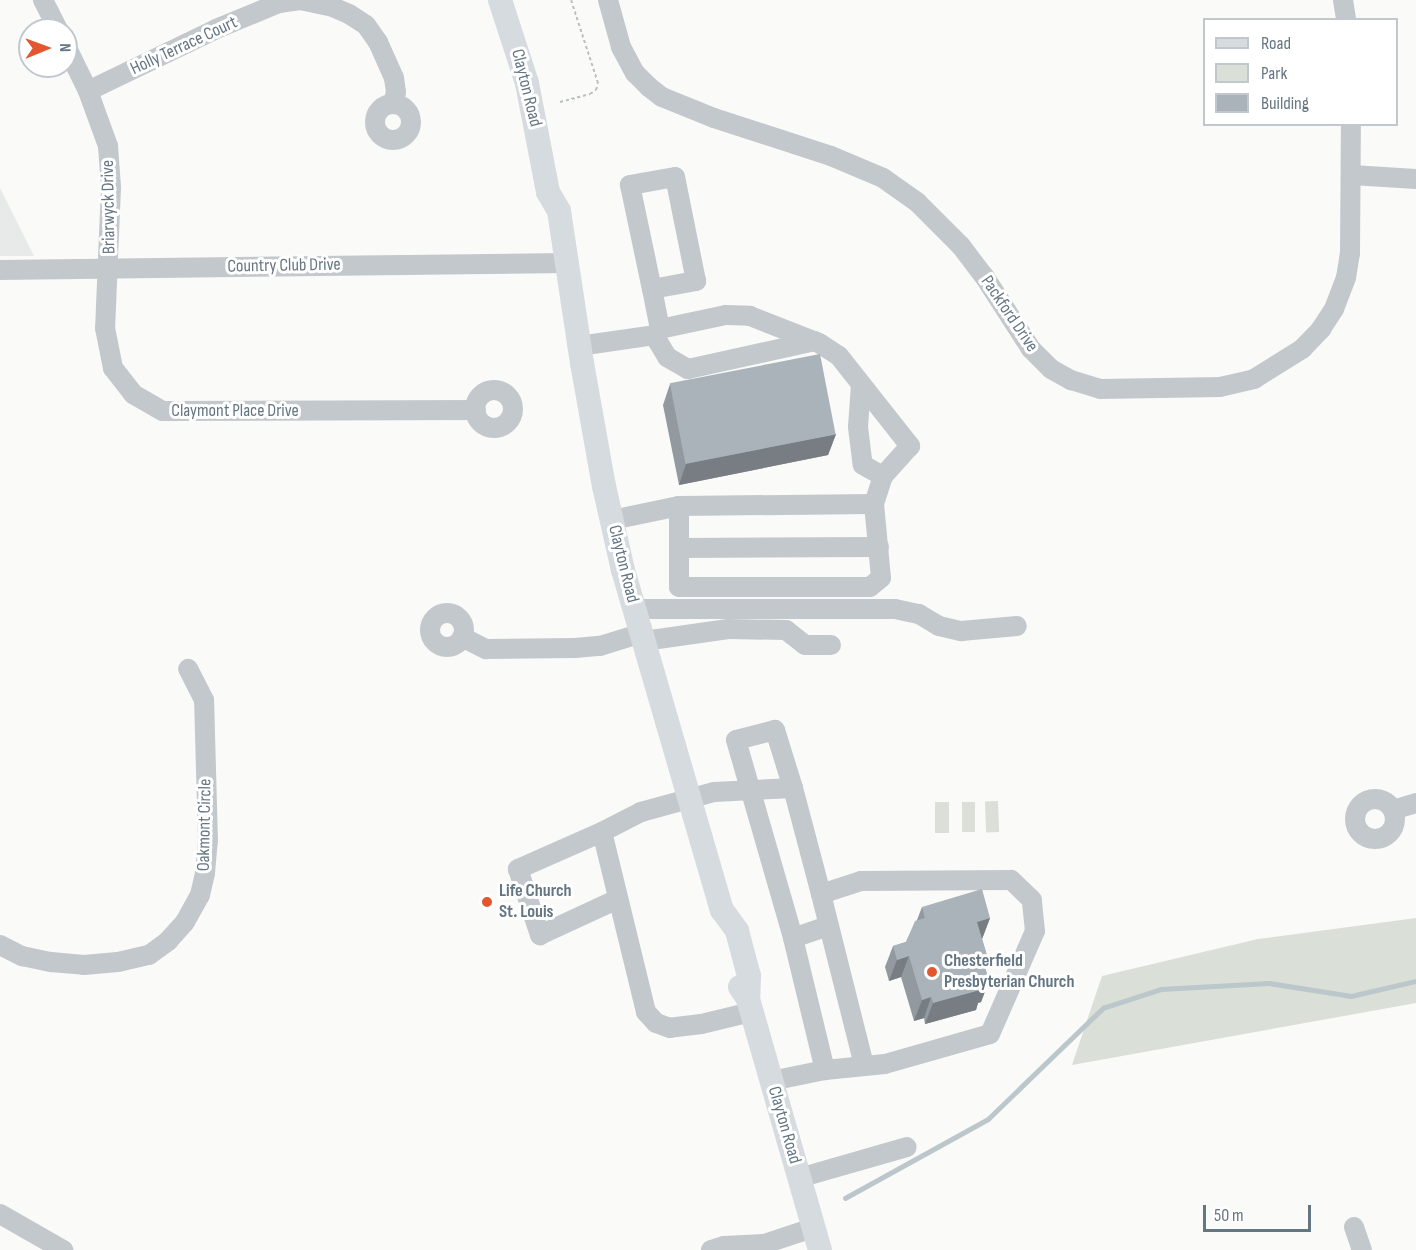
<!DOCTYPE html>
<style>
body{margin:0}
#map{position:relative;width:1416px;height:1250px;overflow:hidden;background:#fafaf8;font-family:"Sofia Sans Condensed",sans-serif}
div>[style]{position:absolute}
.built>*{inset:0;background:#e8e9e9}
.green>*{inset:0;background:#dadfd7;transform-origin:0 0}
.stream>*{height:4.5px;margin:-2.25px;padding:0 2.25px;transform-origin:2.25px;border-radius:2.25px;background:#bbc7cb}
.path>*{height:2px;margin-top:-1px;transform-origin:0;background:repeating-linear-gradient(90deg,#bbbfc2 0 3px,transparent 0 6px)}
.minor>*{height:20px;margin:-10px;padding:0 10px;transform-origin:10px;border-radius:10px;background:#c3c8cc}
.minor>.ring{margin:-10px;padding:0;box-sizing:content-box;background:none;border:20px solid #c3c8cc;border-radius:50%}
.major>*{height:24px;margin:-12px;padding:0 12px;transform-origin:12px;border-radius:12px;background:#d6dbdf}
.wall>*{inset:0;background:#929a9f}
.shaded-wall>*{inset:0;background:#777d82}
.building>*{inset:0;background:#aab3b9;transform-origin:0 0}
.dots>*{width:16px;height:16px;translate:-50% -50%;box-sizing:border-box;border:3px solid #fff;border-radius:50%}
span{translate:-50% -50%;white-space:nowrap;text-align:center;line-height:1.15;-webkit-text-stroke:6px #fff;paint-order:stroke}
.street-label{font-size:18px;color:#657683}
.poi-label{font-size:18px;color:#657683;font-weight:700}
.left{translate:0 -50%;text-align:left}
.legend{position:absolute;left:1203px;top:18px;width:195px;height:108px;box-sizing:border-box;background:#fff;border:2px solid #c1c8cd;margin:0;padding:8px 10px;list-style:none;font-size:18px;color:#657683}
.legend li{display:flex;align-items:center;gap:12px;height:30px}
.legend b{width:30px;border:2px solid #c1c8cd}
.north{position:absolute;left:18px;top:18px;width:60px;height:60px;box-sizing:border-box;background:#fff;border:2px solid #c1c8cd;border-radius:50%;rotate:89deg;font-size:16px;font-weight:700;line-height:24px;text-align:center;color:#657683}
.north::after{content:'';display:block;margin:auto;width:21px;height:27px;background:#e4572e;clip-path:polygon(50% 0,100% 100%,50% 72%,0 100%)}
.scale{position:absolute;left:1203px;top:1205px;width:108px;height:27px;box-sizing:border-box;border:3px solid #657683;border-top:0;padding-left:8px;font-size:18px;line-height:21px;white-space:nowrap;color:#657683;-webkit-text-stroke:4px #fff;paint-order:stroke}
</style>
<div id="map">
<div class="built">
<i style="clip-path:polygon(0 188px,34px 256px,0 256px)"></i>
</div>
<div class="green">
<i style="left:998px;top:801px;width:31px;height:13px;rotate:88deg"></i>
<i style="left:935px;top:802px;width:14px;height:31px"></i>
<i style="left:962px;top:802px;width:13px;height:30px"></i>
<i style="clip-path:polygon(1416px 918px,1416px 1003px,1072px 1065px,1102px 976px,1258px 939px)"></i>
</div>
<div class="stream">
<i style="left:845px;top:1198px;width:163px;rotate:-28.9deg"></i>
<i style="left:988px;top:1119px;width:160px;rotate:-44deg"></i>
<i style="left:1103px;top:1008px;width:61px;rotate:-18.1deg"></i>
<i style="left:1161px;top:989px;width:108px;rotate:-3.2deg"></i>
<i style="left:1269px;top:983px;width:83px;rotate:9deg"></i>
<i style="left:1351px;top:996px;width:67px;rotate:-13deg"></i>
</div>
<div class="path">
<i style="left:560px;top:102px;width:31px;rotate:-15deg"></i>
<i style="left:590px;top:94px;width:7px;rotate:-34deg"></i>
<i style="left:596px;top:90px;width:7px;rotate:-74deg"></i>
<i style="left:598px;top:83px;width:87px;rotate:-108deg"></i>
</div>
<div class="minor">
<i style="left:43px;top:0;width:34px;rotate:63deg"></i>
<i style="left:608px;top:0;width:49px;rotate:74.5deg"></i>
<i style="left:621px;top:47px;width:30px;rotate:62deg"></i>
<i style="left:635px;top:73px;width:20px;rotate:45deg"></i>
<i style="left:649px;top:87px;width:16px;rotate:38deg"></i>
<i style="left:662px;top:97px;width:56px;rotate:22deg"></i>
<i style="left:714px;top:118px;width:123px;rotate:18deg"></i>
<i style="left:831px;top:156px;width:56px;rotate:22.9deg"></i>
<i style="left:883px;top:178px;width:42px;rotate:35.2deg"></i>
<i style="left:917px;top:202px;width:62px;rotate:45deg"></i>
<i style="left:961px;top:246px;width:38px;rotate:53deg"></i>
<i style="left:984px;top:276px;width:87px;rotate:57.2deg"></i>
<i style="left:1031px;top:349px;width:28px;rotate:45deg"></i>
<i style="left:1051px;top:369px;width:23px;rotate:29deg"></i>
<i style="left:1071px;top:380px;width:30px;rotate:17deg"></i>
<i style="left:1100px;top:389px;width:120px;rotate:-1deg"></i>
<i style="left:1220px;top:387px;width:35px;rotate:-13deg"></i>
<i style="left:1254px;top:379px;width:57px;rotate:-32deg"></i>
<i style="left:1302px;top:349px;width:28px;rotate:-46deg"></i>
<i style="left:1321px;top:329px;width:24px;rotate:-57deg"></i>
<i style="left:1334px;top:309px;width:33px;rotate:-69deg"></i>
<i style="left:1346px;top:278px;width:24px;rotate:-81deg"></i>
<i style="left:1350px;top:254px;width:130px;rotate:-89.6deg"></i>
<i style="left:1343px;top:0;width:20px;rotate:81deg"></i>
<i style="left:66px;top:46px;width:50px;rotate:63.9deg"></i>
<i style="left:88px;top:91px;width:59px;rotate:70deg"></i>
<i style="left:108px;top:146px;width:41px;rotate:85.8deg"></i>
<i style="left:111px;top:187px;width:141px;rotate:92.4deg"></i>
<i style="left:105px;top:328px;width:41px;rotate:78.7deg"></i>
<i style="left:113px;top:368px;width:33px;rotate:52deg"></i>
<i style="left:133px;top:394px;width:34px;rotate:30deg"></i>
<i style="left:163px;top:411px;width:313px;rotate:-0.2deg"></i>
<i style="left:88px;top:91px;width:142px;rotate:-25.8deg"></i>
<i style="left:216px;top:29px;width:68px;rotate:-22.4deg"></i>
<i style="left:279px;top:3px;width:21px;rotate:-8deg"></i>
<i style="left:300px;top:0;width:34px;rotate:12deg"></i>
<i style="left:333px;top:7px;width:17px;rotate:24deg"></i>
<i style="left:349px;top:14px;width:20px;rotate:33deg"></i>
<i style="left:366px;top:25px;width:21px;rotate:55deg"></i>
<i style="left:378px;top:42px;width:39px;rotate:66deg"></i>
<i style="left:394px;top:78px;width:14px;rotate:82deg"></i>
<i style="left:396px;top:92px;width:12px;rotate:104deg"></i>
<i class="ring" style="left:375px;top:104px;width:16px;height:16px"></i>
<i style="left:1352px;top:175px;width:64px;rotate:3.6deg"></i>
<i style="left:0;top:270px;width:568px;rotate:-0.71deg"></i>
<i style="left:652px;top:289px;width:45px;rotate:-10.3deg"></i>
<i style="left:696px;top:281px;width:106px;rotate:-101.4deg"></i>
<i style="left:675px;top:177px;width:46px;rotate:169.9deg"></i>
<i style="left:630px;top:185px;width:106px;rotate:78.1deg"></i>
<i style="left:652px;top:289px;width:41px;rotate:78.7deg"></i>
<i style="left:654px;top:335px;width:26px;rotate:59deg"></i>
<i style="left:667px;top:357px;width:24px;rotate:30deg"></i>
<i style="left:688px;top:369px;width:130px;rotate:-12.4deg"></i>
<i style="left:579px;top:346px;width:76px;rotate:-8.3deg"></i>
<i style="left:654px;top:335px;width:8px;rotate:-45deg"></i>
<i style="left:660px;top:329px;width:67px;rotate:-12deg"></i>
<i style="left:726px;top:315px;width:24px;rotate:2deg"></i>
<i style="left:750px;top:316px;width:74px;rotate:21.4deg"></i>
<i style="left:819px;top:343px;width:24px;rotate:33deg"></i>
<i style="left:839px;top:356px;width:115px;rotate:51.7deg"></i>
<i style="left:910px;top:446px;width:40px;rotate:132deg"></i>
<i style="left:883px;top:476px;width:29px;rotate:108deg"></i>
<i style="left:861px;top:385px;width:42px;rotate:94.1deg"></i>
<i style="left:858px;top:427px;width:38px;rotate:83deg"></i>
<i style="left:863px;top:465px;width:23px;rotate:29deg"></i>
<i class="ring" style="left:475px;top:390px;width:18px;height:18px"></i>
<i style="left:612px;top:520px;width:68px;rotate:-11.8deg"></i>
<i style="left:679px;top:506px;width:195px;rotate:-0.6deg"></i>
<i style="left:874px;top:504px;width:74px;rotate:84.6deg"></i>
<i style="left:881px;top:578px;width:14px;rotate:141deg"></i>
<i style="left:870px;top:587px;width:191px;rotate:180deg"></i>
<i style="left:679px;top:587px;width:81px;rotate:-90deg"></i>
<i style="left:679px;top:548px;width:200px;rotate:-0.3deg"></i>
<i style="left:635px;top:609px;width:260px"></i>
<i style="left:895px;top:609px;width:25px;rotate:12deg"></i>
<i style="left:919px;top:614px;width:23px;rotate:31deg"></i>
<i style="left:939px;top:626px;width:23px;rotate:13deg"></i>
<i style="left:961px;top:631px;width:56px;rotate:-5.1deg"></i>
<i class="ring" style="left:430px;top:613px;width:14px;height:14px"></i>
<i style="left:462px;top:637px;width:27px;rotate:27deg"></i>
<i style="left:486px;top:649px;width:89px;rotate:-0.6deg"></i>
<i style="left:575px;top:648px;width:25px;rotate:-5deg"></i>
<i style="left:600px;top:646px;width:44px;rotate:-17.2deg"></i>
<i style="left:644px;top:641px;width:85px;rotate:-8.1deg"></i>
<i style="left:728px;top:629px;width:58px;rotate:1deg"></i>
<i style="left:786px;top:630px;width:24px;rotate:38deg"></i>
<i style="left:805px;top:645px;width:26px"></i>
<i style="left:793px;top:788px;width:61px;rotate:-107.2deg"></i>
<i style="left:775px;top:730px;width:40px;rotate:165.6deg"></i>
<i style="left:736px;top:740px;width:206px;rotate:73.9deg"></i>
<i style="left:793px;top:938px;width:37px;rotate:-19deg"></i>
<i class="ring" style="left:1355px;top:799px;width:20px;height:20px"></i>
<i style="left:1393px;top:810px;width:24px;rotate:-17deg"></i>
<i style="left:602px;top:832px;width:92px;rotate:156.2deg"></i>
<i style="left:518px;top:869px;width:70px;rotate:71.6deg"></i>
<i style="left:540px;top:935px;width:86px;rotate:-24.8deg"></i>
<i style="left:793px;top:938px;width:136px;rotate:76.4deg"></i>
<i style="left:0;top:945px;width:25px;rotate:27deg"></i>
<i style="left:22px;top:956px;width:30px;rotate:12deg"></i>
<i style="left:51px;top:962px;width:33px;rotate:5deg"></i>
<i style="left:84px;top:965px;width:34px;rotate:-5deg"></i>
<i style="left:118px;top:962px;width:32px;rotate:-13deg"></i>
<i style="left:149px;top:955px;width:24px;rotate:-36deg"></i>
<i style="left:168px;top:941px;width:25px;rotate:-48deg"></i>
<i style="left:185px;top:922px;width:31px;rotate:-61deg"></i>
<i style="left:200px;top:895px;width:23px;rotate:-77deg"></i>
<i style="left:205px;top:873px;width:32px;rotate:-85deg"></i>
<i style="left:208px;top:841px;width:141px;rotate:-91.6deg"></i>
<i style="left:204px;top:700px;width:35px;rotate:-117deg"></i>
<i style="left:751px;top:1012px;width:51px;rotate:166.5deg"></i>
<i style="left:701px;top:1024px;width:31px;rotate:173deg"></i>
<i style="left:670px;top:1028px;width:15px;rotate:-160deg"></i>
<i style="left:656px;top:1023px;width:15px;rotate:-132deg"></i>
<i style="left:646px;top:1012px;width:185px;rotate:-103.7deg"></i>
<i style="left:602px;top:832px;width:44px;rotate:-27.1deg"></i>
<i style="left:641px;top:812px;width:76px;rotate:-15.3deg"></i>
<i style="left:714px;top:792px;width:79px;rotate:-2.9deg"></i>
<i style="left:793px;top:788px;width:110px;rotate:75.2deg"></i>
<i style="left:771px;top:1081px;width:55px;rotate:-11.5deg"></i>
<i style="left:825px;top:1070px;width:60px;rotate:-5.7deg"></i>
<i style="left:885px;top:1064px;width:109px;rotate:-15.9deg"></i>
<i style="left:990px;top:1034px;width:112px;rotate:-66.4deg"></i>
<i style="left:1035px;top:931px;width:31px;rotate:-96deg"></i>
<i style="left:1032px;top:900px;width:29px;rotate:-136deg"></i>
<i style="left:1011px;top:880px;width:150px;rotate:179.6deg"></i>
<i style="left:861px;top:881px;width:42px;rotate:162deg"></i>
<i style="left:821px;top:894px;width:176px;rotate:75.9deg"></i>
<i style="left:799px;top:1178px;width:112px;rotate:-16deg"></i>
<i style="left:0;top:1214px;width:73px;rotate:29.7deg"></i>
<i style="left:1354px;top:1227px;width:24px;rotate:71deg"></i>
<i style="left:711px;top:1250px;width:14px;rotate:-17deg"></i>
<i style="left:724px;top:1246px;width:40px;rotate:-2.9deg"></i>
<i style="left:764px;top:1244px;width:52px;rotate:-18.1deg"></i>
</div>
<div class="major">
<i style="left:500px;top:0;width:87px;rotate:72deg"></i>
<i style="left:527px;top:83px;width:111px;rotate:79.1deg"></i>
<i style="left:548px;top:192px;width:22px;rotate:60deg"></i>
<i style="left:559px;top:211px;width:154px;rotate:81.4deg"></i>
<i style="left:582px;top:363px;width:125px;rotate:79.9deg"></i>
<i style="left:604px;top:486px;width:86px;rotate:77.3deg"></i>
<i style="left:623px;top:570px;width:354px;rotate:73.8deg"></i>
<i style="left:722px;top:910px;width:26px;rotate:54deg"></i>
<i style="left:737px;top:931px;width:47px;rotate:75.1deg"></i>
<i style="left:749px;top:976px;width:23px;rotate:92deg"></i>
<i style="left:740px;top:987px;width:14px;rotate:56deg"></i>
<i style="left:748px;top:999px;width:261px;rotate:74deg"></i>
</div>
<div class="wall">
<i style="clip-path:polygon(670px 384px,836px 434px,828px 455px,679px 485px,663px 405px)"></i>
<i style="clip-path:polygon(922px 907px,990px 918px,982px 939px,988px 959px,985px 967px,989px 981px,981px 1002px,978px 1003px,976px 1010px,925px 1024px,924px 1018px,914px 1021px,901px 977px,889px 981px,885px 967px,893px 946px,906px 942px,917px 920px)"></i>
</div>
<div class="shaded-wall">
<i style="clip-path:polygon(836px 434px,828px 455px,679px 485px,686px 464px)"></i>
<i style="clip-path:polygon(990px 918px,982px 939px,969px 943px,977px 922px)"></i>
<i style="clip-path:polygon(909px 956px,901px 977px,889px 981px,897px 960px)"></i>
<i style="clip-path:polygon(988px 959px,980px 980px,983px 960px)"></i>
<i style="clip-path:polygon(989px 981px,981px 1002px,978px 1003px,976px 1010px,925px 1024px,933px 1003px)"></i>
<i style="clip-path:polygon(931px 997px,924px 1018px,914px 1021px,922px 1000px)"></i>
</div>
<div class="building">
<i style="left:820px;top:354px;width:82px;height:153px;rotate:79deg"></i>
<i style="clip-path:polygon(982px 889px,990px 918px,977px 922px,988px 959px,983px 960px,989px 981px,982px 983px,984px 989px,933px 1003px,931px 997px,922px 1000px,909px 956px,897px 960px,893px 946px,906px 942px,915px 921px,925px 918px,922px 907px)"></i>
</div>
<div class="dots">
<i style="left:487px;top:902px;background:#e4572e"></i>
<i style="left:932px;top:972px;background:#e4572e"></i>
</div>
<div class="street-label">
<span style="left:184px;top:46px;rotate:-25deg">Holly Terrace Court</span>
<span style="left:526px;top:88px;rotate:76deg">Clayton Road</span>
<span style="left:109px;top:207px;rotate:-91deg">Briarwyck Drive</span>
<span style="left:284px;top:266px;rotate:-1deg">Country Club Drive</span>
<span style="left:1009px;top:314px;rotate:56deg">Packford Drive</span>
<span style="left:235px;top:411px">Claymont Place Drive</span>
<span style="left:623px;top:564px;rotate:76deg">Clayton Road</span>
<span style="left:205px;top:825px;rotate:-89deg">Oakmont Circle</span>
<span style="left:784px;top:1125px;rotate:74deg">Clayton Road</span>
</div>
<div class="poi-label">
<span class="left" style="left:499px;top:902px">Life Church<br>St. Louis</span>
<span class="left" style="left:944px;top:972px">Chesterfield<br>Presbyterian Church</span>
</div>
<ul class="legend">
<li><b style="height:8px;background:#d6dbdf"></b>Road</li>
<li><b style="height:16px;background:#dadfd7"></b>Park</li>
<li><b style="height:16px;background:#aab3b9"></b>Building</li>
</ul>
<div class="north">N</div>
<div class="scale">50 m</div>
</div>
